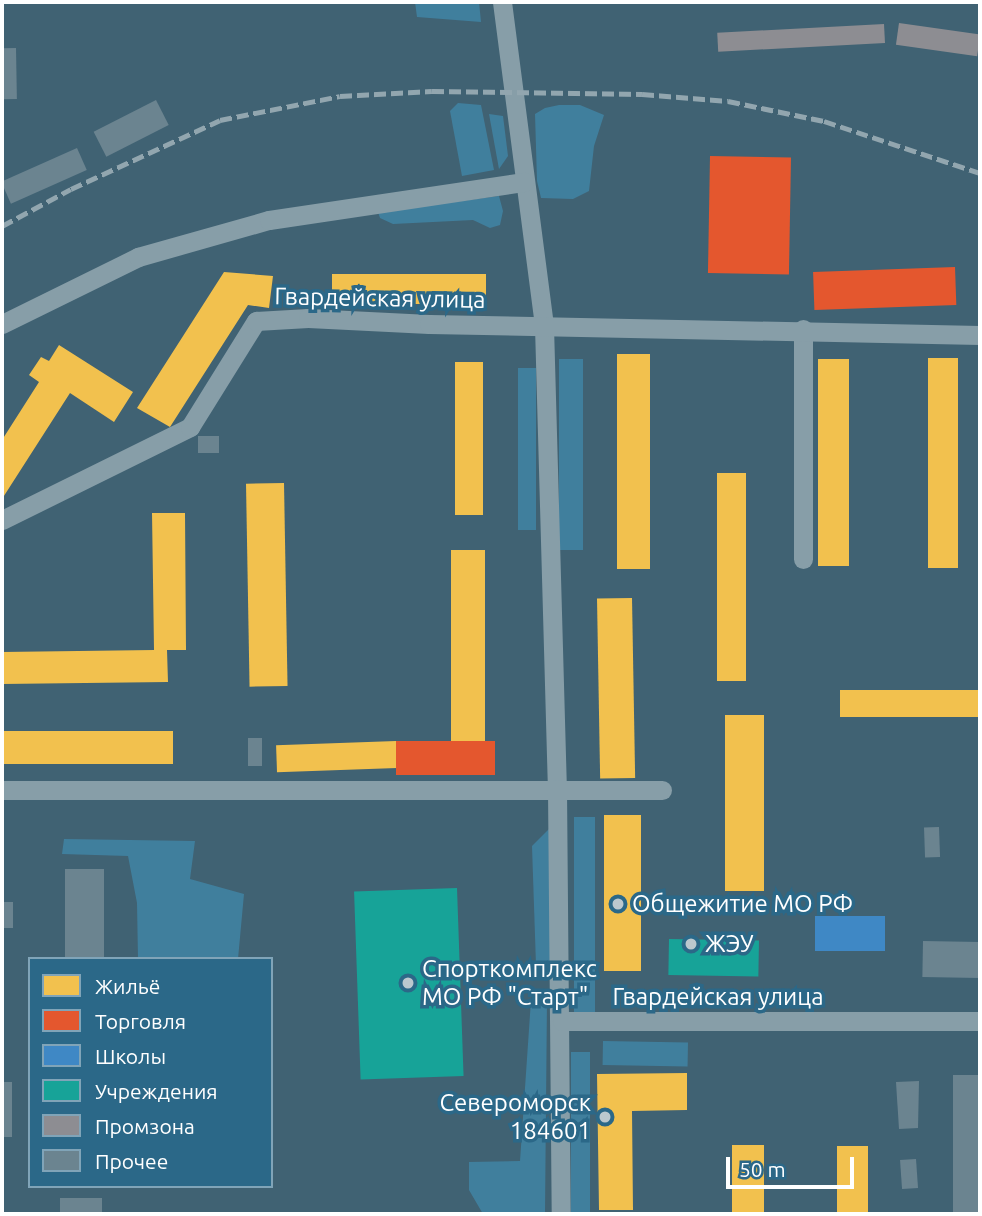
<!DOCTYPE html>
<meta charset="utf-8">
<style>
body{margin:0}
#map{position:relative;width:982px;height:1216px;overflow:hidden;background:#406273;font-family:Ubuntu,sans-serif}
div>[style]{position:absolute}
.green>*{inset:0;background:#407f9d;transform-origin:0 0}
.homes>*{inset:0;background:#f2c14e;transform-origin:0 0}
.shops>*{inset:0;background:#e4572e;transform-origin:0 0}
.schools>*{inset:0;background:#3f88c5;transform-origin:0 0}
.public>*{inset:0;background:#17a398;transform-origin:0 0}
.industry>*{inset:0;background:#8d8d92;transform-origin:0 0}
.building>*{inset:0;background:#6b8490;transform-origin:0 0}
.minor>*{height:19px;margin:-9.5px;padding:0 9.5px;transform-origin:9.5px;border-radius:9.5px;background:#879ea8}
.rail>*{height:5px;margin-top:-2.5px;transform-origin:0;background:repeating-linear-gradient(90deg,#92a6af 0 12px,transparent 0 17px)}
.dots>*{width:19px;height:19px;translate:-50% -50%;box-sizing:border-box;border:4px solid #2b6888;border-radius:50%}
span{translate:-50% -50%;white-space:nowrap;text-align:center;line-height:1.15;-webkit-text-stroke:7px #2b6888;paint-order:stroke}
.street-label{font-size:24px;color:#fff}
.poi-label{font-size:24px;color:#fff}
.left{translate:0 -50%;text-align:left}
.right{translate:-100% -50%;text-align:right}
.frame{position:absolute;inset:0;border:4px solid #fff;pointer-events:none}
.legend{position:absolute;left:28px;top:957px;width:245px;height:231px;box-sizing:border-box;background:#2b6888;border:2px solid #80a4b8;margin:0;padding:9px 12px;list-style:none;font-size:21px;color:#fff}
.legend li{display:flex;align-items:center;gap:14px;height:35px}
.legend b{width:35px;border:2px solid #80a4b8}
.scale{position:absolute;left:726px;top:1157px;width:128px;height:32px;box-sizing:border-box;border:4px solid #fff;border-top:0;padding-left:9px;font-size:21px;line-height:24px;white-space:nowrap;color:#fff;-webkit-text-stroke:5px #2b6888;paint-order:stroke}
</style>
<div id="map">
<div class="green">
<i style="clip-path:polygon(415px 2px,479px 2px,481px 22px,417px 17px)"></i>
<i style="clip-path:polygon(458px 103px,481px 105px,494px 170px,462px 176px,450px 111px)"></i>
<i style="clip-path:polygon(559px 105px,580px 105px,604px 115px,594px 146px,589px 191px,573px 199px,541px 198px,537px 181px,535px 114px,545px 108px)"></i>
<i style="clip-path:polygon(489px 114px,503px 116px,508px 156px,499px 169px)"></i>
<i style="clip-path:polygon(499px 196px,503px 211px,500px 225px,490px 228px,473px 220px,393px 224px,380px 218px,378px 212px)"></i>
<i style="left:559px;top:359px;width:24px;height:191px"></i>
<i style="left:518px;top:368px;width:18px;height:162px"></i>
<i style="left:574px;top:817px;width:21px;height:196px"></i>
<i style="clip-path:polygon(551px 827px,553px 967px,536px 965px,532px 846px)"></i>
<i style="clip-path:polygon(64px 839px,195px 841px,190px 879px,244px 894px,238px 959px,138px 959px,137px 903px,128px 856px,62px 854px)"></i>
<i style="clip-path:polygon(547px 999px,545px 1214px,483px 1214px,469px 1190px,469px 1162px,520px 1161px,531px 1000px)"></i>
<i style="left:603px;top:1041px;width:85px;height:24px;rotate:1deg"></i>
<i style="left:571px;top:1052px;width:19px;height:162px"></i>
</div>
<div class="homes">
<i style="clip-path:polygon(224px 272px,273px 276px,269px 308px,248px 305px,170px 427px,137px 408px)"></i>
<i style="left:332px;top:274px;width:154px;height:30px"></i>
<i style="clip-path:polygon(59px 345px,133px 392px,114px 422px,70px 393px,2px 499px,2px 440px,39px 382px,29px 375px,41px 357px,49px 361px)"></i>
<i style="left:617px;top:354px;width:33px;height:215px"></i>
<i style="left:928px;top:358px;width:30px;height:210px"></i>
<i style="left:818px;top:359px;width:31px;height:207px"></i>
<i style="left:455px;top:362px;width:28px;height:153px"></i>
<i style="left:717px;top:473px;width:29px;height:208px"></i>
<i style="left:284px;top:483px;width:203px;height:38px;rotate:89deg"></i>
<i style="clip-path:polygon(152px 513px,185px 513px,186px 650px,167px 650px,168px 682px,2px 684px,2px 652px,154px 650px)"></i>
<i style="left:451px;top:550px;width:34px;height:191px"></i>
<i style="left:632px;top:598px;width:180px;height:35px;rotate:89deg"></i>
<i style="left:980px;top:690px;width:27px;height:140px;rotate:90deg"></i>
<i style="left:725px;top:715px;width:39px;height:176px"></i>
<i style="left:2px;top:731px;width:171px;height:33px"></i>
<i style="left:396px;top:741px;width:27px;height:120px;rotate:88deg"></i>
<i style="left:604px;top:815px;width:37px;height:156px"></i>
<i style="clip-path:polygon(687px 1073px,687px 1110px,632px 1111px,633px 1210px,599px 1210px,597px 1074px)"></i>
<i style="left:732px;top:1145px;width:32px;height:69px"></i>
<i style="left:837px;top:1146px;width:31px;height:68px"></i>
</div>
<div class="shops">
<i style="left:710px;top:156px;width:81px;height:117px;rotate:1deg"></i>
<i style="left:955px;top:267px;width:38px;height:142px;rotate:88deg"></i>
<i style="left:396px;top:741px;width:99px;height:34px"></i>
</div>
<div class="schools">
<i style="left:815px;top:916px;width:70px;height:35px"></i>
</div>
<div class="public">
<i style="left:457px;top:888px;width:188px;height:103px;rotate:88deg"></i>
<i style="left:669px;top:939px;width:90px;height:36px;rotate:1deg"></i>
</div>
<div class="industry">
<i style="left:899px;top:23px;width:82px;height:22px;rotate:8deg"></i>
<i style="left:884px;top:24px;width:19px;height:167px;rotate:87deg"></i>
</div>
<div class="building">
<i style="left:16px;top:48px;width:51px;height:14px;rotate:89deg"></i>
<i style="left:156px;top:100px;width:28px;height:70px;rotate:63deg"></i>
<i style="left:77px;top:148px;width:24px;height:83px;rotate:66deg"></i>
<i style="left:198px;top:436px;width:21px;height:17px"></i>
<i style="left:248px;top:738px;width:14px;height:28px"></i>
<i style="left:939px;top:827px;width:30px;height:15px;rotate:88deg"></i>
<i style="left:65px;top:869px;width:39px;height:90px"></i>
<i style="left:2px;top:902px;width:11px;height:26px"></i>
<i style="left:923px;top:941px;width:57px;height:36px;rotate:1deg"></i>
<i style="left:953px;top:1075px;width:27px;height:139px"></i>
<i style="clip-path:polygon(919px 1081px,918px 1128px,899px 1129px,896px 1082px)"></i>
<i style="left:2px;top:1082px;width:10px;height:55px"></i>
<i style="left:916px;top:1159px;width:29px;height:16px;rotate:86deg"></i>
<i style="left:60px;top:1198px;width:42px;height:16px"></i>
</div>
<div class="minor">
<i style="left:502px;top:2px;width:327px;rotate:82.6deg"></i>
<i style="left:544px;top:326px;width:463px;rotate:88.4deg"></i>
<i style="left:557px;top:789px;width:425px;rotate:89.5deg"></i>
<i style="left:2px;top:324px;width:152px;rotate:-26.2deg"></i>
<i style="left:138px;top:257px;width:136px;rotate:-15.8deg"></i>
<i style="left:269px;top:220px;width:258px;rotate:-8.5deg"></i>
<i style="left:803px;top:329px;width:230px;rotate:90deg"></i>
<i style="left:2px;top:520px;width:210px;rotate:-26.3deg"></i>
<i style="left:190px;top:427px;width:125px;rotate:-58.1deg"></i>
<i style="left:256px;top:321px;width:52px;rotate:-3.3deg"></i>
<i style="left:308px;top:318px;width:121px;rotate:2.8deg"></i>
<i style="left:429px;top:324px;width:551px;rotate:1.14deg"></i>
<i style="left:2px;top:790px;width:660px"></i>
<i style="left:562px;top:1021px;width:418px"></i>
</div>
<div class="rail">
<i style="left:2px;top:226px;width:78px;rotate:-28.2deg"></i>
<i style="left:71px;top:189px;width:164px;rotate:-24.8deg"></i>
<i style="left:220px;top:120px;width:122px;rotate:-11.3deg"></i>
<i style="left:340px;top:96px;width:92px;rotate:-3.1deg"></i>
<i style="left:432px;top:91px;width:210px;rotate:0.8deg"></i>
<i style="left:642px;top:94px;width:86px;rotate:4.7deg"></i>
<i style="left:728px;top:101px;width:98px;rotate:11.8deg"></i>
<i style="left:824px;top:121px;width:164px;rotate:18.4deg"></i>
</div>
<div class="dots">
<i style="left:618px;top:904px;background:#bcc8ce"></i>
<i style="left:691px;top:944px;background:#bcc8ce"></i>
<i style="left:408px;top:983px;background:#bcc8ce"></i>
<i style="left:605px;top:1117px;background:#bcc8ce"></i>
</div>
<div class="street-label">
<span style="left:380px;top:298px;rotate:1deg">Гвардейская улица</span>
<span style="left:718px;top:997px">Гвардейская улица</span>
</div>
<div class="poi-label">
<span class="left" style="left:632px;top:904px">Общежитие МО РФ</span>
<span class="left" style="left:705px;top:944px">ЖЭУ</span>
<span class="left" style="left:422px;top:983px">Спорткомплекс<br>МО РФ "Старт"</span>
<span class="right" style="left:591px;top:1117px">Североморск<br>184601</span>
</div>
<div class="frame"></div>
<ul class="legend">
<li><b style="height:19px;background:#f2c14e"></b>Жильё</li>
<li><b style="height:19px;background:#e4572e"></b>Торговля</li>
<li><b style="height:19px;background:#3f88c5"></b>Школы</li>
<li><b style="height:19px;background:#17a398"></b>Учреждения</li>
<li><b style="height:19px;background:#8d8d92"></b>Промзона</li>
<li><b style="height:19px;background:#6b8490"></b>Прочее</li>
</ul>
<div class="scale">50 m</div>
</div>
